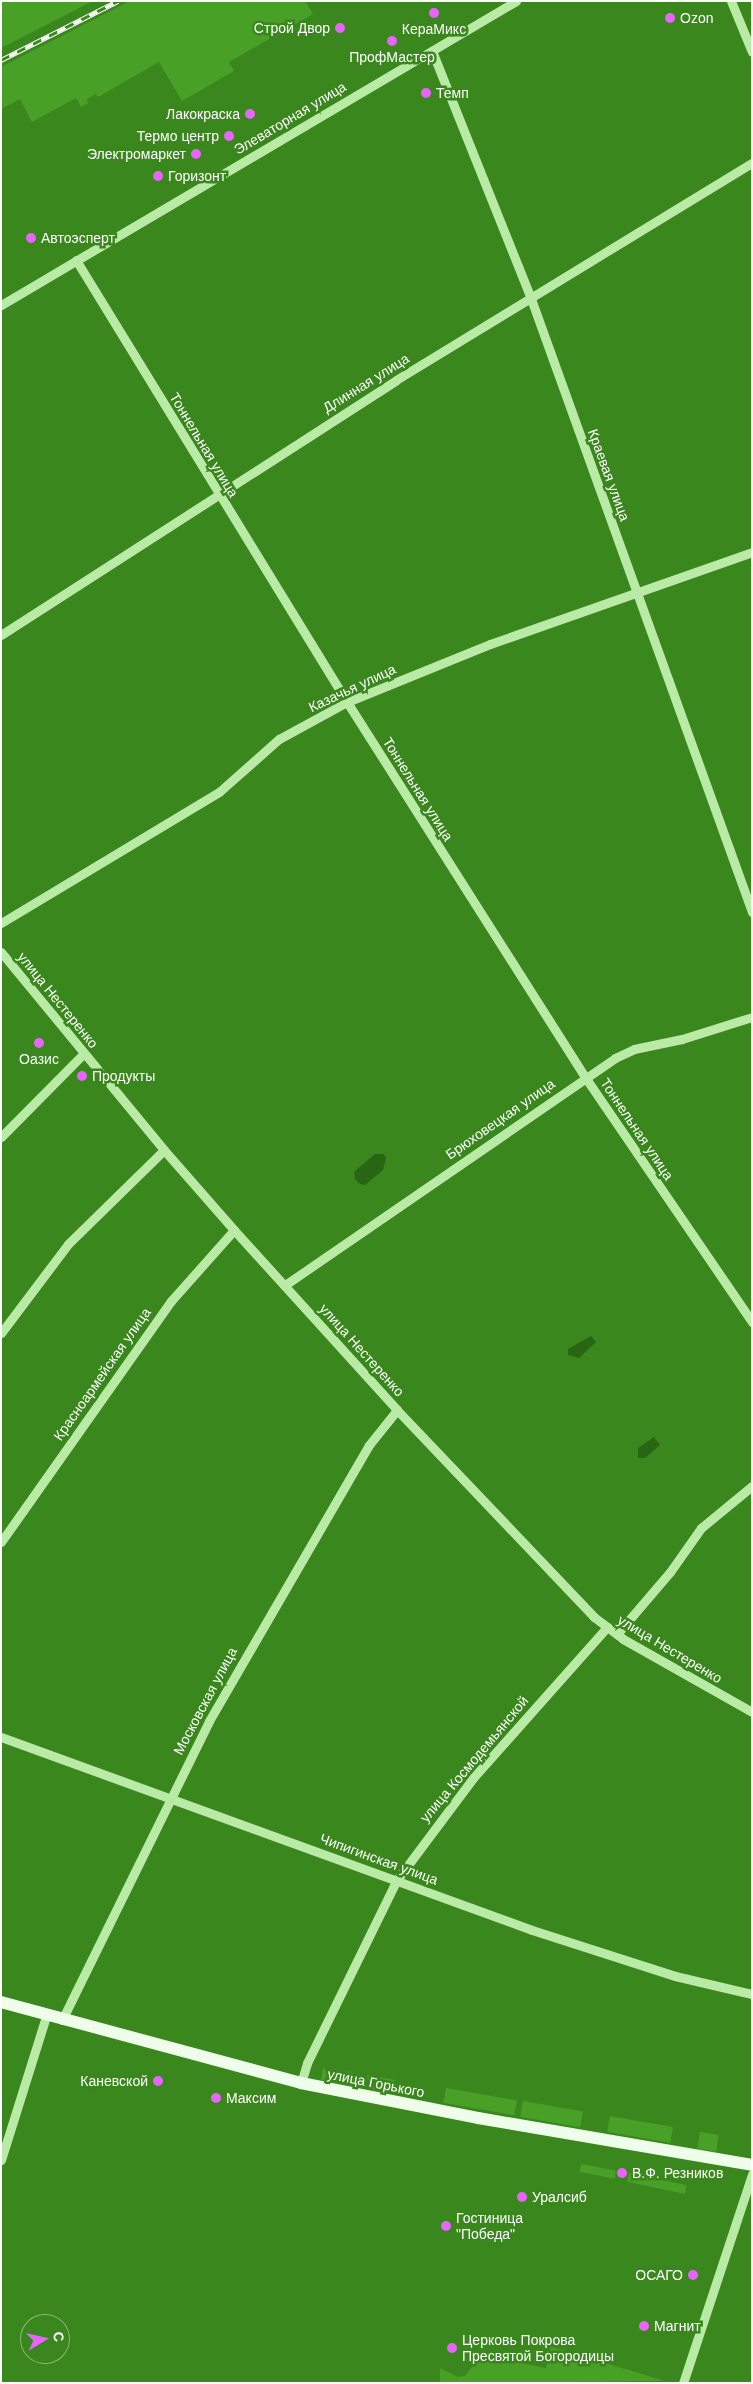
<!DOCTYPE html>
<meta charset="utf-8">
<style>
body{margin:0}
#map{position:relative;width:753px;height:2384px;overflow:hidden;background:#3a871d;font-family:Arial,sans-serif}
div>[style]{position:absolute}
.green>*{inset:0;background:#49a027;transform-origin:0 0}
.water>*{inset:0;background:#296614}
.minor>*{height:9px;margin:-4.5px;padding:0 4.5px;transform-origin:4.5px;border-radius:4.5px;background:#baeba6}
.major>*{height:12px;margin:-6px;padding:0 6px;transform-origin:6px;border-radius:6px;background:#effeeb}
.rail>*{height:5px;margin-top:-2.5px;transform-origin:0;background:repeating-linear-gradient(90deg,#3a871d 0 9px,#fff 0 18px);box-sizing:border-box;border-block:1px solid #fff}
.dots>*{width:14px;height:14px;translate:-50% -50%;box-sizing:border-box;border:2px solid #3a871d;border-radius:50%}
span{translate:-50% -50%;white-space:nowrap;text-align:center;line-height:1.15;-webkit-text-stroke:5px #3a871d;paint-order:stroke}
.poi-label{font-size:14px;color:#fff}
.left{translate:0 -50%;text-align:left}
.right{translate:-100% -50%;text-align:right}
.street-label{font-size:14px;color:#fff}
.frame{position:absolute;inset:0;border:2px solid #fff;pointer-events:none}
.north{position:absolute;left:20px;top:2314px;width:50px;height:50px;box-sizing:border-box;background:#3a871d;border:1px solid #89b777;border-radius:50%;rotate:81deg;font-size:14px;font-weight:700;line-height:20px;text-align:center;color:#fff}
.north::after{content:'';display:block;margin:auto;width:18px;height:22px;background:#e865fa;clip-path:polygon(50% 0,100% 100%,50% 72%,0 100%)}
</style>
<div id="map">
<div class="green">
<i style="clip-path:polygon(1px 1px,93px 1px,1px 48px)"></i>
<i style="clip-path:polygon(130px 1px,305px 1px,313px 14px,229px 62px,234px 71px,182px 101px,159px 62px,98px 97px,96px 94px,87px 99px,88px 103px,81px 107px,76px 98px,32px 122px,20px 99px,1px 109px,1px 67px)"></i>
<i style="clip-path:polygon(323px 2068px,354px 2073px,348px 2085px,321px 2080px)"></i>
<i style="clip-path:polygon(367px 2075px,395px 2080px,393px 2093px,369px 2089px)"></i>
<i style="left:446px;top:2088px;width:72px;height:15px;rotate:10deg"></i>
<i style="left:523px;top:2101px;width:61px;height:16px;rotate:10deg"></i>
<i style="left:610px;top:2116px;width:64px;height:16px;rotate:10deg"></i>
<i style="left:700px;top:2132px;width:19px;height:17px;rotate:9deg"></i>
<i style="left:581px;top:2164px;width:36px;height:8px;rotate:11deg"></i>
<i style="left:629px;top:2173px;width:59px;height:9px;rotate:12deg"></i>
<i style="clip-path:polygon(551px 2347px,569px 2352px,665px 2381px,440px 2383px,440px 2368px,458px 2377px,465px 2376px,481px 2355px,546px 2368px)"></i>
</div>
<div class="water">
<i style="clip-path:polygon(375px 1154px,384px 1154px,386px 1158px,383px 1170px,365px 1185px,360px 1184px,355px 1179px,354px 1172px)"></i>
<i style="clip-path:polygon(591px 1336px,596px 1342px,579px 1358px,568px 1355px,568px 1349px)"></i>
<i style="clip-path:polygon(654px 1437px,660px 1445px,645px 1458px,638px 1458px,638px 1448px)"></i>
</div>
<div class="minor">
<i style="left:731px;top:1px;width:55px;rotate:67.6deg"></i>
<i style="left:432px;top:51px;width:264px;rotate:68.2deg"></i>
<i style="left:530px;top:296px;width:655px;rotate:70.18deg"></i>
<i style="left:76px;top:260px;width:518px;rotate:58.49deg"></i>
<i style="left:347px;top:702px;width:444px;rotate:57.6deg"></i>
<i style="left:585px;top:1077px;width:297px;rotate:55.7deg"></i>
<i style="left:1px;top:305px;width:598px;rotate:-30.55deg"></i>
<i style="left:1px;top:635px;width:470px;rotate:-32.8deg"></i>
<i style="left:396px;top:380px;width:417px;rotate:-31.4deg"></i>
<i style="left:1px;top:923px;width:254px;rotate:-31deg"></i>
<i style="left:219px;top:792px;width:80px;rotate:-41.5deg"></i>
<i style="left:279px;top:739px;width:77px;rotate:-28.6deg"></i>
<i style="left:347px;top:702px;width:154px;rotate:-22.1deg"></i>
<i style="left:490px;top:644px;width:278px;rotate:-19.3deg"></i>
<i style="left:1px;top:952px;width:256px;rotate:50.5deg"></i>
<i style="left:164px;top:1150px;width:106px;rotate:48.8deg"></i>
<i style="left:234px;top:1230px;width:243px;rotate:47.8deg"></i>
<i style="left:397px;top:1410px;width:286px;rotate:46.4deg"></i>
<i style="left:594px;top:1617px;width:36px;rotate:37deg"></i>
<i style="left:623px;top:1639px;width:148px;rotate:29.5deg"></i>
<i style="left:1px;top:1137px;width:117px;rotate:-45.3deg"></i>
<i style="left:285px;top:1285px;width:401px;rotate:-34.5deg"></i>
<i style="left:615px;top:1058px;width:21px;rotate:-25deg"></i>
<i style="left:634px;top:1049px;width:49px;rotate:-11.8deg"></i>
<i style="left:682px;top:1039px;width:73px;rotate:-17.4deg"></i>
<i style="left:1px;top:1333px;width:111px;rotate:-53deg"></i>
<i style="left:68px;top:1244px;width:134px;rotate:-44.4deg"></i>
<i style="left:1px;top:1542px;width:295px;rotate:-54.8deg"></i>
<i style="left:171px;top:1301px;width:95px;rotate:-48.4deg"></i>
<i style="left:617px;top:1634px;width:82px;rotate:-49.5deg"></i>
<i style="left:670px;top:1572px;width:54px;rotate:-54.8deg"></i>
<i style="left:701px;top:1528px;width:66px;rotate:-39.5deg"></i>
<i style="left:1px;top:1737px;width:565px;rotate:19.97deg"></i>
<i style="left:532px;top:1930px;width:150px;rotate:17.8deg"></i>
<i style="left:675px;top:1976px;width:79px;rotate:13.2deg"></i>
<i style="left:62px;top:2020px;width:333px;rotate:-63.8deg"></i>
<i style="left:209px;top:1721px;width:319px;rotate:-59.9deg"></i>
<i style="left:369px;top:1445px;width:45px;rotate:-51.3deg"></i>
<i style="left:301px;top:2083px;width:21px;rotate:-73deg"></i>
<i style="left:307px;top:2063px;width:203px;rotate:-63.9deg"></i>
<i style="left:396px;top:1881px;width:129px;rotate:-53.2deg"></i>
<i style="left:473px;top:1778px;width:202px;rotate:-48.4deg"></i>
<i style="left:1px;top:2160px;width:151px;rotate:-72.6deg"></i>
<i style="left:683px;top:2383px;width:220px;rotate:-71.7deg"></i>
</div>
<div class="major">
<i style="left:1px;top:2002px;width:311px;rotate:15.1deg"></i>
<i style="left:301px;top:2083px;width:180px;rotate:11.2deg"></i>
<i style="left:478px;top:2118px;width:278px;rotate:9.7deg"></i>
</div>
<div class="rail">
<i style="left:1px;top:60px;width:131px;rotate:-26.8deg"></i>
</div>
<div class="dots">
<i style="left:434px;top:13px;background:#e865fa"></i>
<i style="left:670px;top:18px;background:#e865fa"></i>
<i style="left:340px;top:28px;background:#e865fa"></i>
<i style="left:392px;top:41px;background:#e865fa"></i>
<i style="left:426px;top:93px;background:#e865fa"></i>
<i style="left:250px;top:114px;background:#e865fa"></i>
<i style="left:229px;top:136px;background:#e865fa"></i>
<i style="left:196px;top:154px;background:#e865fa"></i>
<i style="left:158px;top:176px;background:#e865fa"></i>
<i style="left:31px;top:238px;background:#e865fa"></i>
<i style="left:39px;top:1043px;background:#e865fa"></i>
<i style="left:82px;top:1076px;background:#e865fa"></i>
<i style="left:158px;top:2081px;background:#e865fa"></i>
<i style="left:216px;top:2098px;background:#e865fa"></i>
<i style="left:622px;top:2173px;background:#e865fa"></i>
<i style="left:522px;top:2197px;background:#e865fa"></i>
<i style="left:446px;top:2226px;background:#e865fa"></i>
<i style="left:693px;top:2275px;background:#e865fa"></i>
<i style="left:644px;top:2326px;background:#e865fa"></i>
<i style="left:452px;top:2348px;background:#e865fa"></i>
</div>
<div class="poi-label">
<span class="left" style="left:680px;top:18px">Ozon</span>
<span class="right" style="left:330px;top:28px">Строй Двор</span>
<span style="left:434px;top:29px">КераМикс</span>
<span style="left:392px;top:57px">ПрофМастер</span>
<span class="left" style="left:436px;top:93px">Темп</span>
<span class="right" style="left:240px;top:114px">Лакокраска</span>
<span class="right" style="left:219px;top:136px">Термо центр</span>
<span class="right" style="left:186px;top:154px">Электромаркет</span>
<span class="left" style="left:168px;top:176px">Горизонт</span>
<span class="left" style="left:41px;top:238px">Автоэсперт</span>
<span style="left:39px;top:1059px">Оазис</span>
<span class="left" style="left:92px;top:1076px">Продукты</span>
<span class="right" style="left:148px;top:2081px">Каневской</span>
<span class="left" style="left:226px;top:2098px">Максим</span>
<span class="left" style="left:632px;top:2173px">В.Ф. Резников</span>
<span class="left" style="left:532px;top:2197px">Уралсиб</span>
<span class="left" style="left:456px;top:2226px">Гостиница<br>"Победа"</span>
<span class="right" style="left:683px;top:2275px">ОСАГО</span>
<span class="left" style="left:654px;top:2326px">Магнит</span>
<span class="left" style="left:462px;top:2348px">Церковь Покрова<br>Пресвятой Богородицы</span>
</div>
<div class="street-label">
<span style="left:290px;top:118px;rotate:-31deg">Элеваторная улица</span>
<span style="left:366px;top:383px;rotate:-32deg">Длинная улица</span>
<span style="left:204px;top:445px;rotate:59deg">Тоннельная улица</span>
<span style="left:609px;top:475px;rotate:70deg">Краевая улица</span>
<span style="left:352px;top:688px;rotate:-25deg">Казачья улица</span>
<span style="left:418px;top:789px;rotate:58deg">Тоннельная улица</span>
<span style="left:58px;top:1000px;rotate:51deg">улица Нестеренко</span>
<span style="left:500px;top:1119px;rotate:-35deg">Брюховецкая улица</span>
<span style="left:637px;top:1129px;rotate:56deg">Тоннельная улица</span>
<span style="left:362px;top:1350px;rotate:48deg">улица Нестеренко</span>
<span style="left:102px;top:1374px;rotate:-55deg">Красноармейская улица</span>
<span style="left:670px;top:1649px;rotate:31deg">улица Нестеренко</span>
<span style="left:205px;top:1701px;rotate:-62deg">Московская улица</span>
<span style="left:474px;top:1759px;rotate:-50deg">улица Космодемьянской</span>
<span style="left:379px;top:1859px;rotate:20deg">Чипигинская улица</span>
<span style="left:376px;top:2083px;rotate:11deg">улица Горького</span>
</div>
<div class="frame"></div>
<div class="north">С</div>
</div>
